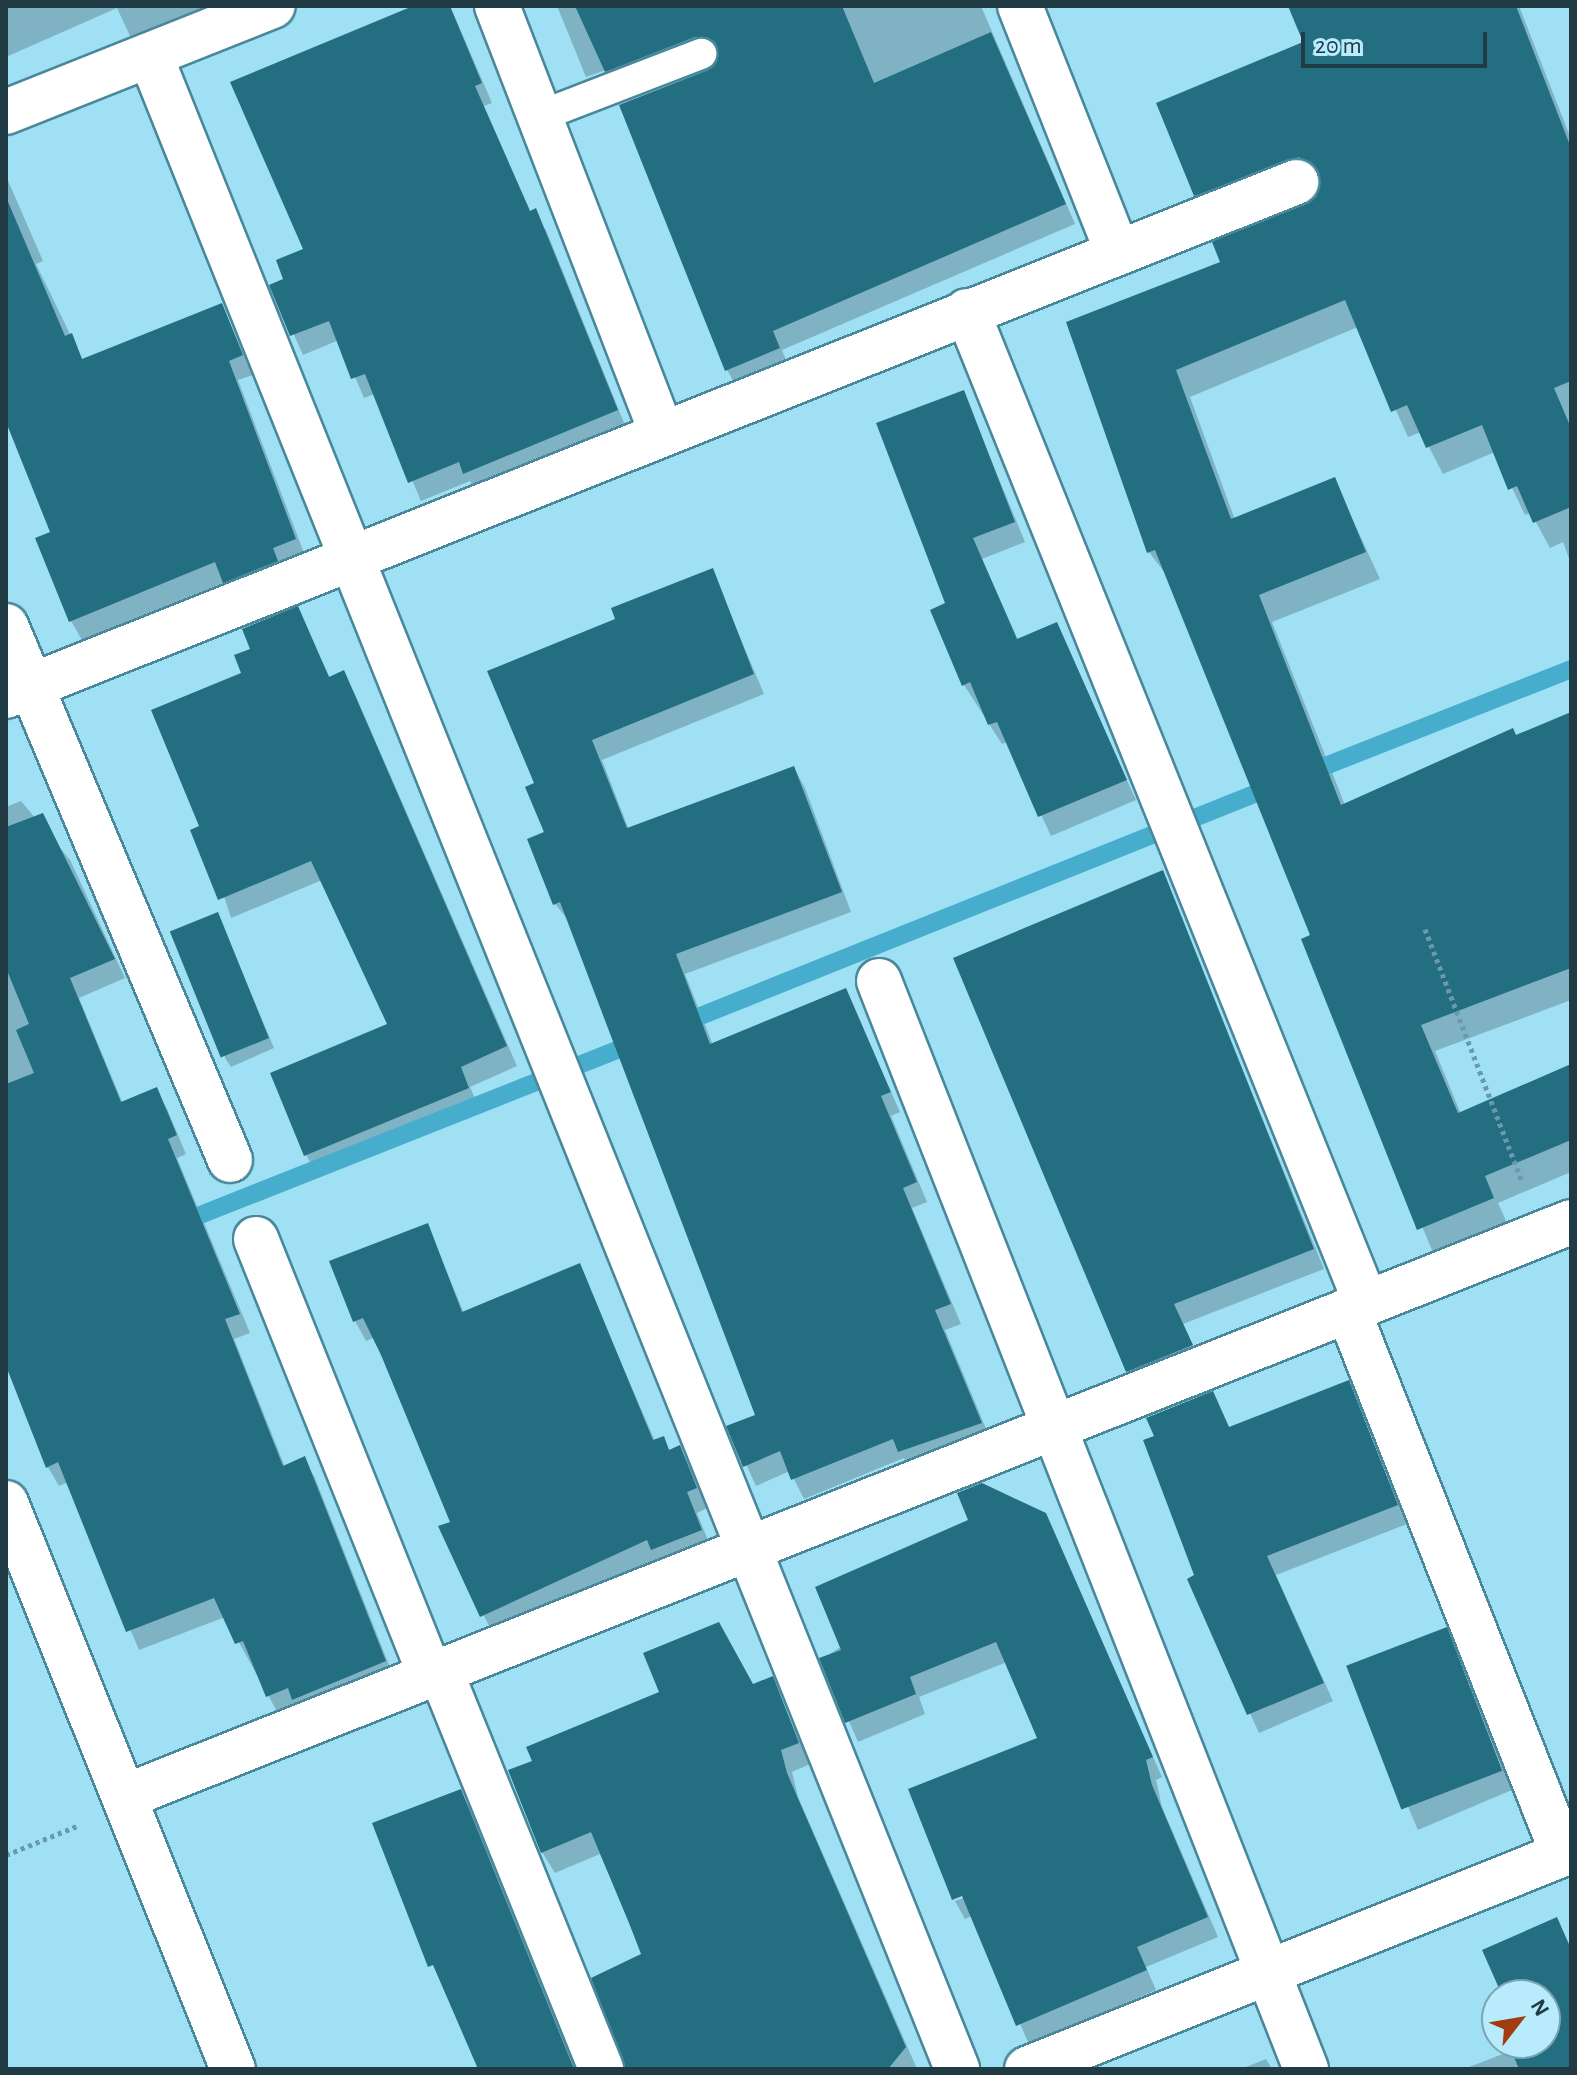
<!DOCTYPE html>
<style>
body{margin:0}
#map{position:relative;width:1577px;height:2075px;overflow:hidden;background:#9fe0f5;font-family:"Alegreya Sans",sans-serif}
div>[style]{position:absolute}
.shadow>*{inset:0;background:#0003;transform-origin:0 0}
.stream>*{height:18px;margin:-9px;padding:0 9px;transform-origin:9px;border-radius:9px;background:#46aecc}
.building>*{inset:0;background:#246e82;transform-origin:0 0}
.path>*{height:5px;margin-top:-2.5px;transform-origin:0;background:repeating-linear-gradient(90deg,#699aaa 0 4px,transparent 0 8px)}
.roads{filter:drop-shadow(2px 0 #49889b) drop-shadow(-2px 0 #49889b) drop-shadow(0 2px #49889b) drop-shadow(0 -2px #49889b)}
.lane>*{height:30px;margin:-15px;padding:0 15px;transform-origin:15px;border-radius:15px;background:#fff}
.street>*{height:44px;margin:-22px;padding:0 22px;transform-origin:22px;border-radius:22px;background:#fff}
span{translate:-50% -50%;white-space:nowrap;text-align:center;line-height:1.15;-webkit-text-stroke:8px #b8ebfc;paint-order:stroke}
.frame{position:absolute;inset:0;border:8px solid #203b43;pointer-events:none}
.north{position:absolute;left:1481px;top:1979px;width:80px;height:80px;box-sizing:border-box;background:#b8ebfc;border:2px solid #7ba5b2;border-radius:50%;rotate:59deg;font-size:22px;font-weight:700;line-height:32px;text-align:center;color:#203b43}
.north::after{content:'';display:block;margin:auto;width:28px;height:36px;background:#a13c11;clip-path:polygon(50% 0,100% 100%,50% 72%,0 100%)}
.scale{position:absolute;left:1301px;top:32px;width:186px;height:36px;box-sizing:border-box;border:4px solid #203b43;border-top:0;padding-left:10px;font-size:24px;line-height:28px;white-space:nowrap;color:#203b43;-webkit-text-stroke:6px #b8ebfc;paint-order:stroke}
</style>
<div id="map">
<div class="shadow">
<i style="clip-path:polygon(6px 6px,214px 6px,175px 21px,180px 34px,137px 51px,117px 8px,6px 57px)"></i>
<i style="clip-path:polygon(418px 6px,449px 6px,454px 15px,492px 103px,484px 106px,531px 213px,546px 230px,627px 430px,476px 492px,470px 481px,421px 501px,375px 394px,364px 398px,339px 340px,303px 355px,272px 286px,286px 280px,305px 250px)"></i>
<i style="clip-path:polygon(557px 6px,981px 6px,1075px 224px,782px 350px,789px 368px,738px 389px,727px 370px,715px 59px,618px 90px,606px 70px,586px 77px)"></i>
<i style="clip-path:polygon(1291px 6px,1519px 6px,1571px 139px,1571px 564px,1563px 542px,1550px 548px,1531px 513px,1525px 515px,1495px 452px,1443px 474px,1421px 432px,1408px 437px,1358px 327px,1190px 397px,1235px 520px,1334px 479px,1380px 579px,1272px 622px,1345px 805px,1571px 713px,1571px 1000px,1435px 1051px,1461px 1114px,1571px 1067px,1571px 1172px,1498px 1203px,1508px 1225px,1434px 1255px,1304px 940px,1312px 936px,1168px 577px,1149px 552px,1069px 324px,1223px 263px,1317px 199px,1315px 183px,1211px 221px,1195px 195px,1305px 43px)"></i>
<i style="clip-path:polygon(6px 176px,43px 261px,36px 264px,83px 361px,222px 306px,253px 375px,238px 380px,306px 558px,236px 601px,225px 582px,82px 640px,71px 621px,53px 533px,6px 419px)"></i>
<i style="clip-path:polygon(963px 392px,1025px 542px,982px 559px,1018px 640px,1056px 625px,1136px 800px,1051px 836px,1007px 742px,1002px 744px,964px 685px,948px 604px)"></i>
<i style="clip-path:polygon(712px 571px,764px 694px,602px 760px,629px 830px,794px 768px,805px 788px,851px 912px,685px 974px,713px 1045px,845px 990px,900px 1112px,891px 1116px,927px 1202px,912px 1208px,961px 1324px,945px 1330px,992px 1443px,912px 1471px,904px 1458px,804px 1499px,790px 1471px,756px 1486px,729px 1427px,757px 1416px,570px 922px,555px 904px,536px 785px,618px 620px)"></i>
<i style="clip-path:polygon(297px 609px,330px 678px,343px 673px,354px 692px,517px 1066px,470px 1087px,479px 1108px,317px 1174px,306px 1155px,390px 1025px,322px 880px,231px 918px,202px 827px,252px 650px)"></i>
<i style="clip-path:polygon(21px 801px,70px 860px,125px 978px,79px 998px,123px 1104px,156px 1090px,167px 1109px,186px 1154px,177px 1158px,250px 1333px,234px 1339px,285px 1467px,304px 1459px,315px 1478px,395px 1680px,279px 1715px,225px 1617px,139px 1650px,68px 1482px,59px 1486px,48px 1467px,6px 1358px,6px 807px)"></i>
<i style="clip-path:polygon(1162px 873px,1324px 1269px,1183px 1324px,1202px 1366px,1139px 1391px,1128px 1371px)"></i>
<i style="clip-path:polygon(218px 915px,274px 1048px,231px 1067px,225px 1058px)"></i>
<i style="clip-path:polygon(427px 1225px,464px 1313px,579px 1266px,655px 1441px,663px 1438px,670px 1451px,679px 1448px,691px 1467px,707px 1508px,697px 1513px,712px 1550px,664px 1569px,658px 1559px,494px 1636px,440px 1527px,452px 1523px,375px 1337px,366px 1341px,355px 1321px,332px 1262px)"></i>
<i style="clip-path:polygon(1348px 1382px,1407px 1524px,1276px 1575px,1333px 1701px,1259px 1733px,1190px 1580px,1197px 1576px,1157px 1437px,1212px 1394px,1230px 1429px)"></i>
<i style="clip-path:polygon(1045px 1515px,1162px 1777px,1156px 1780px,1162px 1807px,1218px 1937px,1146px 1967px,1156px 1990px,1029px 2044px,972px 1916px,965px 1919px,955px 1901px,972px 1895px,1039px 1739px,1007px 1662px,919px 1697px,925px 1714px,858px 1742px,822px 1659px)"></i>
<i style="left:1446px;top:1630px;width:173px;height:104px;rotate:67deg"></i>
<i style="clip-path:polygon(772px 1679px,810px 1764px,792px 1772px,798px 1797px,917px 2069px,625px 2069px,643px 1955px,600px 1854px,555px 1873px,542px 1852px,752px 1686px)"></i>
<i style="clip-path:polygon(460px 1791px,472px 1812px,576px 2069px,480px 2069px)"></i>
<i style="clip-path:polygon(1556px 1920px,1571px 1947px,1571px 2069px,1464px 2069px,1513px 2050px,1510px 2043px,1545px 2043px,1545px 1995px,1504px 1995px)"></i>
<i style="clip-path:polygon(1266px 2059px,1272px 2069px,1241px 2069px)"></i>
</div>
<div class="stream">
<i style="left:1305px;top:774px;width:286px;rotate:-21.5deg"></i>
<i style="left:678px;top:1025px;width:642px;rotate:-21.85deg"></i>
<i style="left:180px;top:1223px;width:494px;rotate:-21.6deg"></i>
</div>
<div class="building">
<i style="clip-path:polygon(413px 6px,450px 6px,482px 83px,475px 86px,530px 211px,536px 208px,618px 410px,463px 474px,459px 462px,408px 483px,365px 374px,351px 379px,329px 321px,290px 336px,269px 285px,283px 279px,276px 260px,303px 249px,230px 82px)"></i>
<i style="clip-path:polygon(575px 6px,842px 6px,874px 83px,991px 32px,1066px 204px,773px 331px,780px 348px,725px 371px,619px 105px,708px 70px,717px 47px,695px 37px,605px 72px)"></i>
<i style="clip-path:polygon(1288px 6px,1516px 6px,1571px 148px,1571px 381px,1554px 388px,1571px 428px,1571px 507px,1533px 523px,1517px 486px,1508px 490px,1482px 425px,1426px 448px,1407px 405px,1391px 412px,1345px 300px,1176px 370px,1231px 519px,1335px 477px,1366px 552px,1259px 595px,1341px 805px,1513px 728px,1516px 735px,1571px 712px,1571px 968px,1421px 1025px,1458px 1113px,1571px 1064px,1571px 1140px,1485px 1176px,1494px 1198px,1417px 1230px,1301px 939px,1310px 935px,1155px 550px,1147px 553px,1066px 322px,1220px 262px,1212px 242px,1316px 197px,1319px 172px,1299px 157px,1194px 196px,1156px 103px,1303px 42px)"></i>
<i style="clip-path:polygon(6px 197px,65px 336px,72px 333px,82px 359px,222px 303px,243px 355px,229px 361px,296px 539px,273px 548px,278px 561px,223px 583px,215px 562px,69px 622px,35px 538px,50px 532px,6px 422px)"></i>
<i style="clip-path:polygon(964px 390px,1015px 522px,973px 538px,1017px 639px,1057px 622px,1127px 780px,1038px 817px,997px 722px,988px 725px,970px 682px,962px 686px,930px 610px,945px 603px,876px 423px)"></i>
<i style="clip-path:polygon(713px 568px,754px 674px,592px 740px,627px 828px,794px 766px,842px 892px,676px 954px,710px 1044px,846px 988px,891px 1092px,881px 1096px,917px 1182px,903px 1188px,951px 1304px,935px 1310px,982px 1423px,898px 1452px,893px 1439px,791px 1480px,780px 1451px,743px 1467px,726px 1426px,755px 1415px,560px 902px,553px 905px,527px 839px,544px 832px,525px 787px,534px 783px,487px 671px,615px 619px,611px 608px)"></i>
<i style="clip-path:polygon(298px 606px,329px 677px,344px 670px,507px 1046px,461px 1067px,469px 1088px,304px 1156px,270px 1073px,387px 1024px,311px 861px,218px 900px,190px 830px,199px 826px,151px 710px,241px 673px,234px 655px,250px 649px,242px 629px)"></i>
<i style="clip-path:polygon(43px 813px,115px 959px,70px 978px,121px 1102px,157px 1087px,177px 1135px,168px 1139px,240px 1314px,225px 1319px,283px 1466px,305px 1456px,386px 1661px,292px 1700px,288px 1688px,266px 1697px,243px 1641px,235px 1644px,214px 1598px,126px 1632px,58px 1462px,46px 1468px,6px 1366px,6px 1084px,34px 1073px,16px 1030px,29px 1024px,6px 968px,6px 827px)"></i>
<i style="clip-path:polygon(1163px 870px,1314px 1249px,1174px 1304px,1193px 1345px,1126px 1372px,953px 958px)"></i>
<i style="left:218px;top:912px;width:136px;height:52px;rotate:68deg"></i>
<i style="clip-path:polygon(428px 1223px,462px 1312px,580px 1263px,653px 1440px,664px 1436px,669px 1450px,680px 1445px,697px 1488px,687px 1492px,702px 1530px,651px 1550px,647px 1540px,480px 1617px,438px 1526px,450px 1522px,381px 1355px,363px 1318px,353px 1322px,329px 1261px)"></i>
<i style="clip-path:polygon(1349px 1380px,1398px 1505px,1267px 1556px,1324px 1683px,1247px 1715px,1187px 1579px,1194px 1575px,1143px 1440px,1154px 1436px,1146px 1418px,1213px 1391px,1229px 1427px)"></i>
<i style="clip-path:polygon(982px 1483px,1046px 1513px,1153px 1757px,1146px 1760px,1152px 1785px,1208px 1917px,1137px 1947px,1147px 1970px,1016px 2026px,962px 1896px,952px 1900px,908px 1789px,1037px 1738px,996px 1642px,910px 1677px,916px 1694px,845px 1723px,819px 1658px,841px 1650px,815px 1587px,968px 1520px,957px 1493px)"></i>
<i style="clip-path:polygon(719px 1622px,753px 1684px,773px 1676px,799px 1743px,781px 1750px,787px 1773px,906px 2047px,888px 2069px,625px 2069px,591px 1978px,641px 1954px,629px 1923px,591px 1832px,541px 1853px,508px 1770px,532px 1761px,526px 1747px,659px 1692px,643px 1653px)"></i>
<i style="left:1447px;top:1627px;width:154px;height:108px;rotate:69deg"></i>
<i style="clip-path:polygon(461px 1789px,574px 2069px,478px 2069px,433px 1965px,428px 1967px,372px 1823px)"></i>
<i style="clip-path:polygon(1557px 1917px,1571px 1949px,1571px 2069px,1519px 2069px,1508px 2043px,1545px 2043px,1545px 1995px,1502px 1995px,1482px 1950px)"></i>
</div>
<div class="path">
<i style="left:1425px;top:929px;width:271px;rotate:69deg"></i>
<i style="left:6px;top:1855px;width:77px;rotate:-22.2deg"></i>
</div>
<div class="roads">
<div class="lane">
<i style="left:540px;top:116px;width:173px;rotate:-21.1deg"></i>
</div>
<div class="street">
<i style="left:497px;top:6px;width:459px;rotate:68.9deg"></i>
<i style="left:1020px;top:6px;width:264px;rotate:68.4deg"></i>
<i style="left:150px;top:55px;width:2170px;rotate:68.16deg"></i>
<i style="left:6px;top:112px;width:287px;rotate:-21.7deg"></i>
<i style="left:967px;top:311px;width:1069px;rotate:68.09deg"></i>
<i style="left:6px;top:626px;width:579px;rotate:67.24deg"></i>
<i style="left:6px;top:696px;width:1389px;rotate:-21.72deg"></i>
<i style="left:879px;top:981px;width:1169px;rotate:68.57deg"></i>
<i style="left:256px;top:1239px;width:469px;rotate:68.2deg"></i>
<i style="left:1348px;top:1310px;width:585px;rotate:68.44deg"></i>
<i style="left:6px;top:1503px;width:610px;rotate:68.15deg"></i>
<i style="left:440px;top:1670px;width:430px;rotate:68deg"></i>
<i style="left:124px;top:1797px;width:1557px;rotate:-21.67deg"></i>
<i style="left:1027px;top:2069px;width:586px;rotate:-21.84deg"></i>
</div>
</div>
<div class="frame"></div>
<div class="north">N</div>
<div class="scale">20 m</div>
</div>
